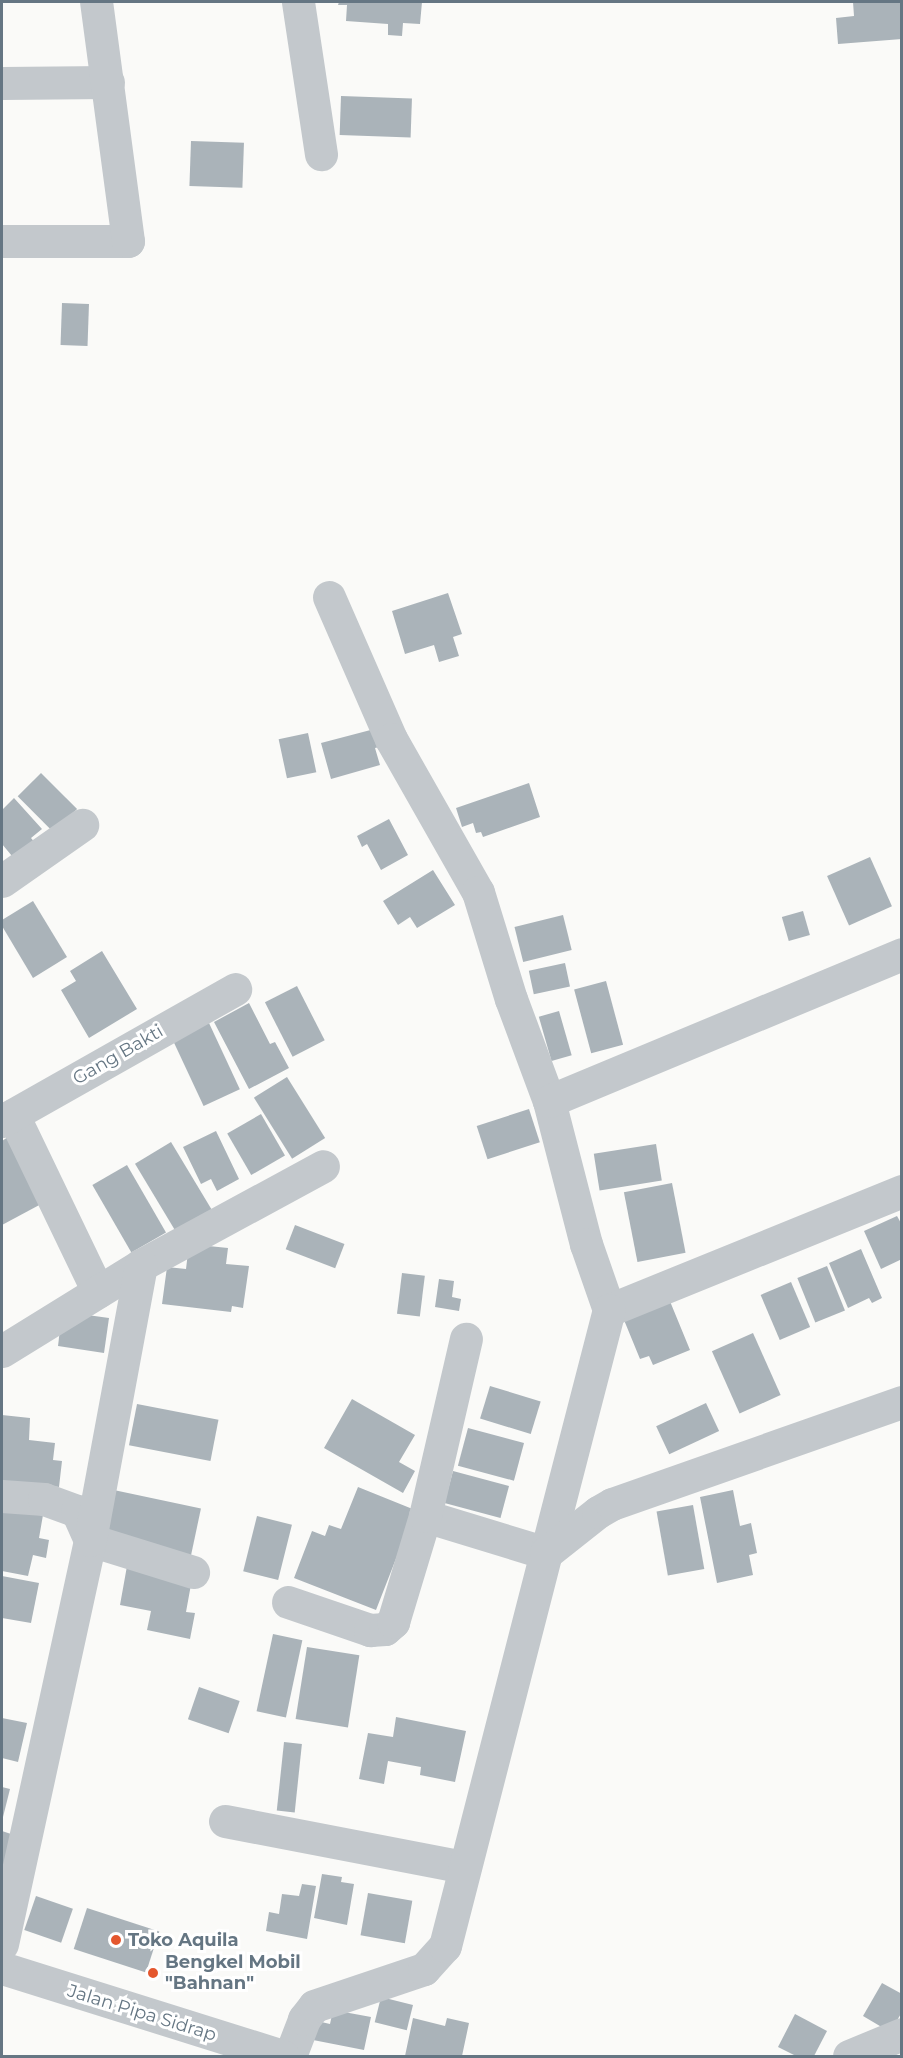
<!DOCTYPE html>
<style>
body{margin:0}
#map{position:relative;width:903px;height:2058px;overflow:hidden;background:#fafaf8;font-family:Montserrat,sans-serif}
div>[style]{position:absolute}
.building>*{inset:0;background:#aab3b9;transform-origin:0 0}
.minor>*{height:33px;margin:-16.5px;padding:0 16.5px;transform-origin:16.5px;border-radius:16.5px;background:#c3c8cc}
.tertiary>*{height:33px;margin:-16.5px;padding:0 16.5px;transform-origin:16.5px;border-radius:16.5px;background:#c3c8cc}
.dots>*{width:16px;height:16px;translate:-50% -50%;box-sizing:border-box;border:3px solid #fff;border-radius:50%}
span{translate:-50% -50%;white-space:nowrap;text-align:center;line-height:1.15;-webkit-text-stroke:6px #fff;paint-order:stroke}
.street-label{font-size:18px;color:#657683}
.poi-label{font-size:18px;color:#657683;font-weight:700}
.left{translate:0 -50%;text-align:left}
.frame{position:absolute;inset:0;border:3px solid #657683;pointer-events:none}
</style>
<div id="map">
<div class="building">
<i style="clip-path:polygon(339px 2px,422px 2px,420px 24px,403px 23px,402px 36px,388px 35px,388px 24px,346px 21px,347px 5px,338px 5px)"></i>
<i style="clip-path:polygon(853px 2px,902px 2px,902px 39px,838px 44px,836px 18px,854px 16px)"></i>
<i style="left:341px;top:96px;width:71px;height:39px;rotate:2deg"></i>
<i style="left:191px;top:141px;width:53px;height:45px;rotate:2deg"></i>
<i style="left:62px;top:303px;width:27px;height:42px;rotate:2deg"></i>
<i style="clip-path:polygon(448px 593px,462px 634px,453px 637px,459px 656px,439px 662px,434px 645px,405px 654px,392px 611px)"></i>
<i style="clip-path:polygon(382px 727px,387px 745px,375px 748px,380px 765px,331px 779px,321px 743px)"></i>
<i style="left:308px;top:733px;width:40px;height:30px;rotate:78deg"></i>
<i style="left:41px;top:773px;width:51px;height:33px;rotate:45deg"></i>
<i style="clip-path:polygon(529px 783px,540px 817px,483px 837px,481px 832px,476px 833px,473px 823px,462px 827px,456px 808px)"></i>
<i style="clip-path:polygon(14px 798px,42px 829px,31px 838px,36px 844px,17px 862px,2px 844px,2px 810px)"></i>
<i style="clip-path:polygon(389px 819px,408px 855px,381px 870px,367px 844px,362px 847px,357px 836px)"></i>
<i style="left:870px;top:857px;width:54px;height:47px;rotate:66deg"></i>
<i style="clip-path:polygon(433px 870px,455px 905px,417px 928px,410px 917px,398px 925px,383px 901px)"></i>
<i style="clip-path:polygon(33px 901px,67px 957px,33px 978px,2px 926px,2px 920px)"></i>
<i style="left:803px;top:911px;width:25px;height:22px;rotate:74deg"></i>
<i style="left:563px;top:915px;width:36px;height:50px;rotate:76deg"></i>
<i style="clip-path:polygon(102px 951px,137px 1009px,89px 1038px,61px 990px,76px 981px,70px 971px)"></i>
<i style="left:565px;top:963px;width:24px;height:37px;rotate:78deg"></i>
<i style="left:606px;top:981px;width:66px;height:33px;rotate:75deg"></i>
<i style="left:297px;top:986px;width:61px;height:36px;rotate:63deg"></i>
<i style="clip-path:polygon(249px 1003px,270px 1044px,275px 1042px,289px 1068px,249px 1089px,214px 1022px)"></i>
<i style="left:559px;top:1011px;width:46px;height:21px;rotate:74deg"></i>
<i style="left:209px;top:1023px;width:73px;height:40px;rotate:65deg"></i>
<i style="left:287px;top:1077px;width:72px;height:39px;rotate:58deg"></i>
<i style="left:529px;top:1109px;width:35px;height:55px;rotate:72deg"></i>
<i style="left:261px;top:1114px;width:48px;height:39px;rotate:60deg"></i>
<i style="clip-path:polygon(216px 1131px,239px 1179px,217px 1191px,211px 1179px,201px 1184px,183px 1147px)"></i>
<i style="clip-path:polygon(8px 1137px,43px 1203px,2px 1225px,2px 1141px)"></i>
<i style="left:171px;top:1142px;width:85px;height:42px;rotate:59deg"></i>
<i style="left:656px;top:1144px;width:37px;height:63px;rotate:81deg"></i>
<i style="left:127px;top:1165px;width:78px;height:40px;rotate:60deg"></i>
<i style="left:672px;top:1183px;width:71px;height:49px;rotate:79deg"></i>
<i style="clip-path:polygon(897px 1216px,902px 1225px,902px 1259px,881px 1269px,864px 1231px)"></i>
<i style="left:295px;top:1225px;width:53px;height:26px;rotate:21deg"></i>
<i style="clip-path:polygon(189px 1244px,228px 1248px,226px 1264px,249px 1266px,243px 1308px,232px 1306px,231px 1312px,162px 1304px,167px 1267px,186px 1269px)"></i>
<i style="clip-path:polygon(861px 1249px,882px 1298px,872px 1303px,869px 1298px,848px 1308px,829px 1263px)"></i>
<i style="left:827px;top:1266px;width:48px;height:32px;rotate:68deg"></i>
<i style="left:402px;top:1273px;width:23px;height:41px;rotate:7deg"></i>
<i style="clip-path:polygon(439px 1279px,454px 1281px,452px 1297px,461px 1299px,459px 1311px,435px 1307px)"></i>
<i style="left:791px;top:1282px;width:49px;height:33px;rotate:67deg"></i>
<i style="clip-path:polygon(667px 1294px,690px 1350px,653px 1365px,649px 1356px,640px 1359px,624px 1320px)"></i>
<i style="clip-path:polygon(80px 1314px,109px 1318px,104px 1353px,58px 1346px,61px 1321px)"></i>
<i style="left:753px;top:1333px;width:68px;height:45px;rotate:66deg"></i>
<i style="left:490px;top:1386px;width:53px;height:34px;rotate:17deg"></i>
<i style="clip-path:polygon(352px 1399px,415px 1435px,399px 1462px,415px 1471px,403px 1493px,324px 1448px)"></i>
<i style="left:706px;top:1403px;width:31px;height:55px;rotate:65deg"></i>
<i style="left:137px;top:1404px;width:83px;height:42px;rotate:11deg"></i>
<i style="clip-path:polygon(2px 1415px,30px 1418px,29px 1440px,55px 1443px,53px 1460px,62px 1461px,59px 1487px,2px 1481px)"></i>
<i style="left:468px;top:1428px;width:58px;height:39px;rotate:15deg"></i>
<i style="left:453px;top:1471px;width:58px;height:33px;rotate:15deg"></i>
<i style="clip-path:polygon(358px 1487px,415px 1510px,376px 1610px,294px 1578px,312px 1531px,325px 1536px,329px 1525px,341px 1529px)"></i>
<i style="left:109px;top:1489px;width:94px;height:49px;rotate:12deg"></i>
<i style="clip-path:polygon(733px 1490px,740px 1526px,751px 1523px,757px 1553px,749px 1555px,753px 1575px,717px 1583px,700px 1497px)"></i>
<i style="left:693px;top:1505px;width:65px;height:37px;rotate:80deg"></i>
<i style="clip-path:polygon(2px 1507px,43px 1515px,39px 1538px,49px 1540px,46px 1558px,33px 1555px,28px 1576px,2px 1571px)"></i>
<i style="left:257px;top:1516px;width:36px;height:57px;rotate:14deg"></i>
<i style="clip-path:polygon(127px 1566px,192px 1579px,186px 1612px,195px 1613px,190px 1639px,147px 1630px,151px 1611px,120px 1605px)"></i>
<i style="clip-path:polygon(2px 1576px,39px 1583px,31px 1623px,2px 1618px)"></i>
<i style="left:273px;top:1634px;width:30px;height:79px;rotate:12deg"></i>
<i style="left:307px;top:1647px;width:53px;height:73px;rotate:9deg"></i>
<i style="left:199px;top:1687px;width:43px;height:34px;rotate:19deg"></i>
<i style="clip-path:polygon(396px 1717px,466px 1731px,455px 1782px,420px 1775px,421px 1767px,388px 1761px,384px 1784px,359px 1779px,368px 1733px,393px 1737px)"></i>
<i style="clip-path:polygon(2px 1718px,27px 1723px,18px 1762px,2px 1758px)"></i>
<i style="left:284px;top:1742px;width:18px;height:69px;rotate:6deg"></i>
<i style="clip-path:polygon(2px 1787px,10px 1789px,2px 1821px)"></i>
<i style="clip-path:polygon(2px 1831px,14px 1835px,2px 1870px)"></i>
<i style="clip-path:polygon(322px 1874px,342px 1877px,341px 1882px,354px 1884px,347px 1925px,314px 1918px)"></i>
<i style="clip-path:polygon(302px 1884px,316px 1886px,307px 1939px,266px 1931px,269px 1912px,279px 1914px,282px 1894px,299px 1896px)"></i>
<i style="left:368px;top:1893px;width:45px;height:43px;rotate:10deg"></i>
<i style="left:36px;top:1896px;width:39px;height:36px;rotate:19deg"></i>
<i style="left:87px;top:1908px;width:76px;height:43px;rotate:18deg"></i>
<i style="clip-path:polygon(882px 1983px,902px 1994px,902px 2012px,890px 2032px,863px 2016px)"></i>
<i style="left:381px;top:1997px;width:33px;height:26px;rotate:14deg"></i>
<i style="clip-path:polygon(333px 2010px,371px 2017px,364px 2050px,313px 2040px,317px 2021px,330px 2024px)"></i>
<i style="clip-path:polygon(795px 2014px,827px 2031px,814px 2056px,796px 2056px,778px 2047px)"></i>
<i style="clip-path:polygon(413px 2018px,445px 2026px,447px 2018px,469px 2023px,462px 2056px,405px 2056px)"></i>
</div>
<div class="minor">
<i style="left:298px;top:2px;width:154px;rotate:81.4deg"></i>
<i style="left:2px;top:83px;width:106px;rotate:-0.5deg"></i>
<i style="left:2px;top:241px;width:126px"></i>
<i style="left:128px;top:241px;width:241px;rotate:-97.6deg"></i>
<i style="left:329px;top:597px;width:155px;rotate:66.4deg"></i>
<i style="left:391px;top:739px;width:176px;rotate:60.4deg"></i>
<i style="left:478px;top:892px;width:112px;rotate:72.9deg"></i>
<i style="left:511px;top:999px;width:109px;rotate:69.6deg"></i>
<i style="left:549px;top:1101px;width:148px;rotate:75.5deg"></i>
<i style="left:586px;top:1244px;width:70px;rotate:70.8deg"></i>
<i style="left:609px;top:1310px;width:316px;rotate:-22.1deg"></i>
<i style="left:2px;top:881px;width:98px;rotate:-35deg"></i>
<i style="left:549px;top:1101px;width:382px;rotate:-22.6deg"></i>
<i style="left:13px;top:1115px;width:196px;rotate:64.3deg"></i>
<i style="left:2px;top:1121px;width:268px;rotate:-29.5deg"></i>
<i style="left:2px;top:1351px;width:163px;rotate:-31.7deg"></i>
<i style="left:141px;top:1265px;width:207px;rotate:-28.5deg"></i>
<i style="left:2px;top:1496px;width:42px;rotate:4.1deg"></i>
<i style="left:44px;top:1499px;width:35px;rotate:20deg"></i>
<i style="left:77px;top:1511px;width:32px;rotate:66deg"></i>
<i style="left:90px;top:1540px;width:108px;rotate:17.3deg"></i>
<i style="left:425px;top:1516px;width:127px;rotate:17deg"></i>
<i style="left:546px;top:1553px;width:251px;rotate:-75.5deg"></i>
<i style="left:288px;top:1602px;width:87px;rotate:18.9deg"></i>
<i style="left:370px;top:1630px;width:15px;rotate:-4deg"></i>
<i style="left:385px;top:1629px;width:11px;rotate:-41deg"></i>
<i style="left:393px;top:1622px;width:111px;rotate:-73.2deg"></i>
<i style="left:425px;top:1516px;width:182px;rotate:-77deg"></i>
<i style="left:225px;top:1821px;width:244px;rotate:10.9deg"></i>
<i style="left:2px;top:1944px;width:413px;rotate:-77.7deg"></i>
<i style="left:90px;top:1540px;width:280px;rotate:-79.5deg"></i>
<i style="left:290px;top:2056px;width:40px;rotate:-69deg"></i>
<i style="left:304px;top:2019px;width:16px;rotate:-52deg"></i>
<i style="left:314px;top:2006px;width:116px;rotate:-18.6deg"></i>
<i style="left:424px;top:1969px;width:31px;rotate:-48deg"></i>
<i style="left:445px;top:1946px;width:406px;rotate:-75.6deg"></i>
<i style="left:546px;top:1553px;width:66px;rotate:-38.3deg"></i>
<i style="left:598px;top:1512px;width:16px;rotate:-30deg"></i>
<i style="left:612px;top:1504px;width:307px;rotate:-19.4deg"></i>
<i style="left:849px;top:2056px;width:57px;rotate:-22.5deg"></i>
</div>
<div class="tertiary">
<i style="left:2px;top:1968px;width:294px;rotate:17.4deg"></i>
</div>
<div class="dots">
<i style="left:116px;top:1940px;background:#e4572e"></i>
<i style="left:153px;top:1973px;background:#e4572e"></i>
</div>
<div class="street-label">
<span style="left:118px;top:1055px;rotate:-30deg">Gang Bakti</span>
<span style="left:142px;top:2013px;rotate:17deg">Jalan Pipa Sidrap</span>
</div>
<div class="poi-label">
<span class="left" style="left:128px;top:1940px">Toko Aquila</span>
<span class="left" style="left:165px;top:1973px">Bengkel Mobil<br>"Bahnan"</span>
</div>
<div class="frame"></div>
</div>
